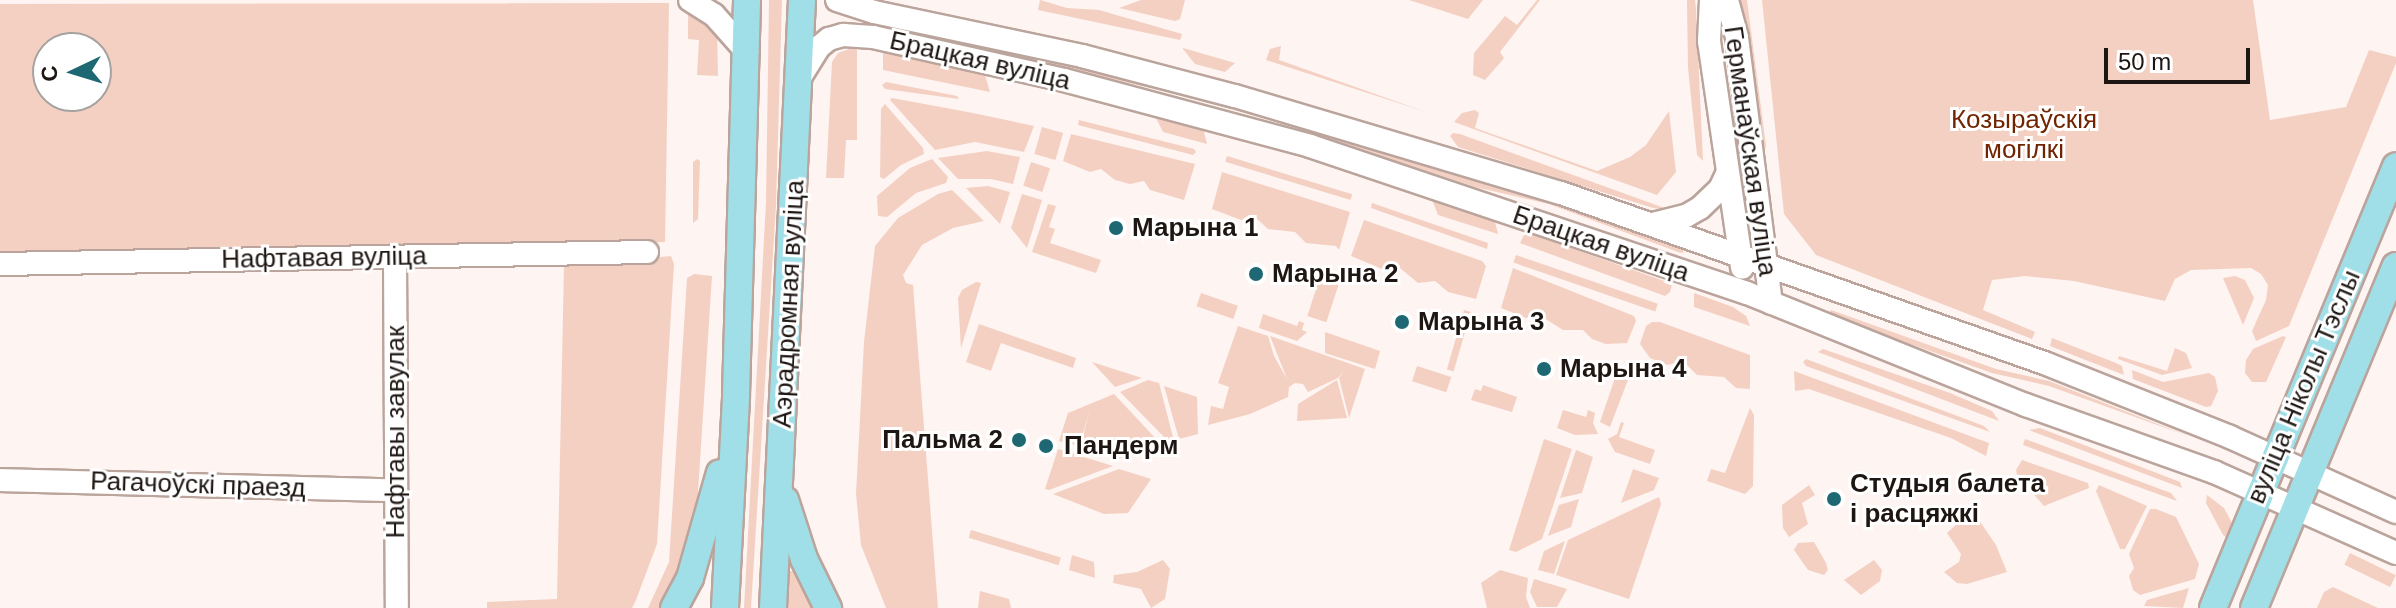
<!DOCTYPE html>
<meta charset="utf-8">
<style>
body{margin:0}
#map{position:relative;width:2396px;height:608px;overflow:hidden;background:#fef4f1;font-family:Helvetica,sans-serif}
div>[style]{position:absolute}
.green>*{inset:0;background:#f4d0c3;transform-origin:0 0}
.roads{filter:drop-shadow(2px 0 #baa49c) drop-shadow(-2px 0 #baa49c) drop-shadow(0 2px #baa49c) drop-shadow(0 -2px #baa49c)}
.minor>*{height:22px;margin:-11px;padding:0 11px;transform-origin:11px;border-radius:11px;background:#fff}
.major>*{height:26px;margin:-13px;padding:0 13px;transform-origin:13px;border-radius:13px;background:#a0dfe8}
.dots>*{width:22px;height:22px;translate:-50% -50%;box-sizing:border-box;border:4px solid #fff;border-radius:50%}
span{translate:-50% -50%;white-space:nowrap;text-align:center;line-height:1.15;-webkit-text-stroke:6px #fff;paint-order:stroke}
.street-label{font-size:26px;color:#1d1613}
.park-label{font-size:26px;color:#702400}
.poi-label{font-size:26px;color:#1d1613;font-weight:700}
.left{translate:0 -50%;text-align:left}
.right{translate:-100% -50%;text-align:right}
.north{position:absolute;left:32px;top:32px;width:80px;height:80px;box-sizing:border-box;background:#fff;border:2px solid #a5a2a1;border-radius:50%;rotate:266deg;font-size:22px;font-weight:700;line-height:32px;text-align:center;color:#1d1613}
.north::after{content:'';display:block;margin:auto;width:28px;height:36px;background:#1d6872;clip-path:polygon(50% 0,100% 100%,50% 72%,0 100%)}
.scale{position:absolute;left:2104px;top:48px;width:146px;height:36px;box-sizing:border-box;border:4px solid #1d1613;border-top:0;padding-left:10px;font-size:24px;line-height:28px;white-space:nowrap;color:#1d1613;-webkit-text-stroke:6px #fff;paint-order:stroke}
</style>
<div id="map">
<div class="green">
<i style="clip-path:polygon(769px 0,782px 0,776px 205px,751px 608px,744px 608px,766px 202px)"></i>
<i style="clip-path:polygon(1040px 0,1067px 8px,1099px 10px,1182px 34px,1180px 40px,1038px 10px)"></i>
<i style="clip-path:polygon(1141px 0,1185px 0,1180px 19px,1175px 21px,1119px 8px)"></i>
<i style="clip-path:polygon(1409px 0,1483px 0,1468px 19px)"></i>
<i style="clip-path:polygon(1537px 0,1540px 0,1500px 52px,1504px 58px,1499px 64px,1485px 80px,1473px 75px,1474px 53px,1505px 16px,1517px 25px)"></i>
<i style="clip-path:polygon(1687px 0,1695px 0,1696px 9px,1703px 161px,1697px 155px,1688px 68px)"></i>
<i style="clip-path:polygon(1734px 0,1747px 0,1766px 146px,1764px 153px,1758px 154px)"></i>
<i style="clip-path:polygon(1762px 0,2253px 0,2270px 120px,2346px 107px,2369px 50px,2396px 57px,2396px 63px,2289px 326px,2256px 341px,2252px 331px,2266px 300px,2268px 285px,2261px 274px,2251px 268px,2191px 270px,2175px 279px,2165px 301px,2074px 281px,2025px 276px,1992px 280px,1983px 310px,2035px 332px,2032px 339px,1816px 255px,1784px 214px)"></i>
<i style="clip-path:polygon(evenodd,669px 3px,665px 242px,0 253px,0 4px,669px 3px,48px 48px,96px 48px,96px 96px,48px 96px,48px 48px)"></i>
<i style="clip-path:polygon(688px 7px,717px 31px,718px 76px,697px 75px,699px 40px,688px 39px)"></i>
<i style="clip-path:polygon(878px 21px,1143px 79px,1555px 200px,1684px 249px,1683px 253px,1678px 252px,1549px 204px,1475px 187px,1282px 123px,1163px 91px,907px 31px,881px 28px)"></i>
<i style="clip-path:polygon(857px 46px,857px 140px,846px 140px,844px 178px,826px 178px,832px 62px,838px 53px)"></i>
<i style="clip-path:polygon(1281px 46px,1279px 60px,1426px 112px,1266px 60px,1270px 49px)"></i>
<i style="clip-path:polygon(883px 47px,985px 75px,990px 92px,883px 70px)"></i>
<i style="clip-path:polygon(1183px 49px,1183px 48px,1235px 63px,1225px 72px,1195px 64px)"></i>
<i style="clip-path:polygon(886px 82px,957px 96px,959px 99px,885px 89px,882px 85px)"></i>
<i style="clip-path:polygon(892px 98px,973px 113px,1034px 126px,1024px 152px,975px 142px,935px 150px,890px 100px)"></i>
<i style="clip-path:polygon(885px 104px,923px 148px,924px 154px,901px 165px,884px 179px,880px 177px,881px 109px)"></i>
<i style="clip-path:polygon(1475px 110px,1479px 113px,1475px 128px,1597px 171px,1630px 157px,1646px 145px,1669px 111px,1676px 172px,1657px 195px,1454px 122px,1462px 113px)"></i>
<i style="clip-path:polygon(1153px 112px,1203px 128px,1207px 144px,1163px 132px)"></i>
<i style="clip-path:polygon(1079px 120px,1194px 149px,1196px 152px,1193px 155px,1078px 125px)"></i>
<i style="left:1042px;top:127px;width:22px;height:28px;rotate:16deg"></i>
<i style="clip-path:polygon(1453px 133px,1460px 134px,1670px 210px,1653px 208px,1458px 147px,1450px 136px)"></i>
<i style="clip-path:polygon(1071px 134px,1195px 164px,1184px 200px,1150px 190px,1144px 181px,1130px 184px,1115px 180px,1101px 169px,1090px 172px,1063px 161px)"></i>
<i style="clip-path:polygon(987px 151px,1020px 157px,1013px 184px,991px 179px,958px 179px,938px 158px)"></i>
<i style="left:1227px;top:156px;width:131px;height:6px;rotate:17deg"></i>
<i style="clip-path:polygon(697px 159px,700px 161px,698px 219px,693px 223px,693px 162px)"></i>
<i style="clip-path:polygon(932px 159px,948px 177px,946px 183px,916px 193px,887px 217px,878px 216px,877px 196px,910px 168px)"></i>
<i style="left:1031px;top:162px;width:20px;height:25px;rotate:18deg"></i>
<i style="clip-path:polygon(1222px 172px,1350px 212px,1339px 250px,1336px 246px,1306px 243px,1295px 232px,1268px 229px,1256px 218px,1241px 220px,1212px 209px)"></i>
<i style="clip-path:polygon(988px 186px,1010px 192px,1000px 224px,966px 188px)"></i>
<i style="clip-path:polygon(952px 190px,984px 221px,953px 228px,922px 245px,903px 275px,906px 283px,913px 285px,938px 608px,886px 608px,861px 545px,856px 494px,864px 342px,875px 246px,898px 218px,938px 194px)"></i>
<i style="clip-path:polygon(1022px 194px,1042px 200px,1027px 248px,1011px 228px)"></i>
<i style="clip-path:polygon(1431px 197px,1489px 218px,1495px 222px,1498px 234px,1438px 215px)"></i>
<i style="clip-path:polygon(1372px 203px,1488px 243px,1487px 249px,1371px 208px)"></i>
<i style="clip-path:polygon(1048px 204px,1056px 206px,1049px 227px,1055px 229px,1050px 243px,1101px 260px,1096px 273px,1032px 252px)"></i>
<i style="clip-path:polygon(1364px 220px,1482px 261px,1486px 266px,1476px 299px,1448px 292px,1435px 281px,1418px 283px,1400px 268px,1387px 271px,1351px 256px)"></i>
<i style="clip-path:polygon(1531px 234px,1667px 282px,1672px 285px,1670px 292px,1665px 296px,1520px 243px,1524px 235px)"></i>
<i style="left:1516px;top:255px;width:150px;height:8px;rotate:19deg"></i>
<i style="clip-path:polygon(671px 256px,674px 264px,657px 544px,636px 600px,632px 608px,487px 608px,487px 602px,557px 599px,564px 266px)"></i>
<i style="clip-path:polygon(1513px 268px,1634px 316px,1636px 321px,1627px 343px,1606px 344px,1592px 339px,1583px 330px,1563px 330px,1541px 316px,1526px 318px,1501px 308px)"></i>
<i style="clip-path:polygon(694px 274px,712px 276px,696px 523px,683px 565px,660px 608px,648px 608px,669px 562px,687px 278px)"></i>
<i style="clip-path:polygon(2235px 276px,2245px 280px,2254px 298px,2243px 325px,2223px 278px)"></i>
<i style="left:1320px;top:277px;width:20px;height:41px;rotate:18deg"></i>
<i style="clip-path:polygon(976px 282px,981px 283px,961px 348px,958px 298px,962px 290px)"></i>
<i style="left:1201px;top:293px;width:39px;height:14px;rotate:19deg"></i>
<i style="clip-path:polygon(1694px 293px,1733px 307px,1746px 316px,1750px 326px,1694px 307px)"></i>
<i style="left:1464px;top:310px;width:7px;height:62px;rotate:16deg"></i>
<i style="clip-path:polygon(1831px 310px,1996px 369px,2049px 381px,2188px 436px,2049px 386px,1992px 373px,1834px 317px,1829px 313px)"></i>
<i style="clip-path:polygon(1263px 314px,1297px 326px,1299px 321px,1304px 323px,1302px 330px,1307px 332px,1297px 341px,1259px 328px)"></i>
<i style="clip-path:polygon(1652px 322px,1660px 322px,1750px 355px,1750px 389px,1736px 388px,1724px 377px,1697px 375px,1683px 361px,1667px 365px,1650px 358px,1640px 344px,1646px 326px)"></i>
<i style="clip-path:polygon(979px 324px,1076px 358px,1073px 368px,1001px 343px,991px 371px,966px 362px)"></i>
<i style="clip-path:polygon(1238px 326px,1268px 336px,1274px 356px,1287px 379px,1270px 336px,1365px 369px,1349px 418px,1339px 378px,1345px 370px,1338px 378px,1308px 392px,1303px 384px,1295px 383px,1289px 387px,1288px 397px,1250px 414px,1208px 425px,1211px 406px,1223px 409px,1229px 387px,1218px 383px)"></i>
<i style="clip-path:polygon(1325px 332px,1380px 351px,1375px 369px,1325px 353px)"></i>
<i style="clip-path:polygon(2283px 336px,2286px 337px,2266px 382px,2252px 382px,2245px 373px,2246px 360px,2253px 349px)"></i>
<i style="clip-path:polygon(2052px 338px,2116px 363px,2122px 366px,2124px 375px,2050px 346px)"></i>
<i style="clip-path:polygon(2175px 348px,2186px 353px,2192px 368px,2162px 375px,2118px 359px,2119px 356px,2167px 371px)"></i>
<i style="clip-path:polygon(1823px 349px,1950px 393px,1992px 411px,1999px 421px,1818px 352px)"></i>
<i style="clip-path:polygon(1806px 359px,1984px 426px,1990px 432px,1806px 366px,1803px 362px)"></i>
<i style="clip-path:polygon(1092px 362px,1142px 378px,1115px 387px)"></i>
<i style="left:1417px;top:366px;width:36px;height:16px;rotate:18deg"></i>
<i style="clip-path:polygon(2132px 370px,2163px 382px,2209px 373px,2215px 377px,2218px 391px,2211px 406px,2206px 407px,2133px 379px)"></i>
<i style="clip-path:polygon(1794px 371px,1989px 443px,1986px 456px,1951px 438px,1809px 389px,1795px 391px)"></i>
<i style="clip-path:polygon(1617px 372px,1629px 377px,1610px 427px,1600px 422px)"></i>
<i style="clip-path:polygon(1148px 380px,1159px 383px,1174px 441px,1169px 442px,1120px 392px)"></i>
<i style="clip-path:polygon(1337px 380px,1347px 418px,1297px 421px,1298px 404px)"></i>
<i style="clip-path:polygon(1483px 385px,1517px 397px,1512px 412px,1471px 400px,1475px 389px,1481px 391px)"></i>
<i style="clip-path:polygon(1164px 386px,1197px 397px,1198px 434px,1179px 439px)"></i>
<i style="clip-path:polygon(1114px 394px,1159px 442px,1155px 446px,1117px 459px,1080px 447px,1090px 410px,1079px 446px,1059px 441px,1068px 413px)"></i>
<i style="clip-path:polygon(1750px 408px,1754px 415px,1753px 486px,1745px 494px,1707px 481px,1711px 469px,1725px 473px)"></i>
<i style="clip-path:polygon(1563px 410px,1586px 417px,1588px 410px,1595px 413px,1593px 423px,1598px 434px,1575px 435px,1557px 428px)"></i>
<i style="clip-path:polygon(1621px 422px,1624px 423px,1619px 437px,1655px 450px,1650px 464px,1615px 452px,1608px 439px,1617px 434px)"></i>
<i style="clip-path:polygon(2040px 428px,2180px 482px,2182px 488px,2029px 430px)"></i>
<i style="clip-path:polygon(1544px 439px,1572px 449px,1542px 539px,1516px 552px,1509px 550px)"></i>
<i style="clip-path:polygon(2025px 439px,2171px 493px,2177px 501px,2023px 445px)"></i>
<i style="clip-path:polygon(1058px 449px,1113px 466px,1049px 490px,1045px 489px)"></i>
<i style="clip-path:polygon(1576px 450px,1593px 457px,1582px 493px,1560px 498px)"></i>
<i style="clip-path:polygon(2022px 460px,2088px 483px,2089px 488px,2044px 506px,2017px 475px,2016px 470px)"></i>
<i style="clip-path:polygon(1119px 469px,1151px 479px,1128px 513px,1104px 514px,1053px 494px)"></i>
<i style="clip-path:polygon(1633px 469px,1659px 478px,1654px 490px,1621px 503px)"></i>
<i style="clip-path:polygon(1809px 485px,1815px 495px,1802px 503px,1808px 524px,1789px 537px,1783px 528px,1782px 505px)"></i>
<i style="clip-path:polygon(2099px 485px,2147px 506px,2125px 549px,2120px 549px,2096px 491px)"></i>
<i style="clip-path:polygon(2207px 495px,2224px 508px,2231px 521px,2232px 541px,2223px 535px,2206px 503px)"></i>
<i style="clip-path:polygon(1659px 497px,1661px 504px,1629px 599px,1556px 575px,1568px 540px)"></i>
<i style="clip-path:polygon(1579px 499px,1571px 527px,1548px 536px,1559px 505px)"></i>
<i style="clip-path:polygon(2156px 509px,2176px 517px,2199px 564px,2195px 579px,2140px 595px,2133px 590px,2129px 576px,2134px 568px,2129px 554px,2150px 509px)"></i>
<i style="clip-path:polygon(1972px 510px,1996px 545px,2007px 572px,1967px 584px,1957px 583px,1944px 572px,1959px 562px,1961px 554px,1947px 533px)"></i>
<i style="left:971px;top:530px;width:94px;height:8px;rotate:17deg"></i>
<i style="clip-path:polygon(1565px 541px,1554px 574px,1538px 570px,1544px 551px)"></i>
<i style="clip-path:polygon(1814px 542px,1826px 563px,1828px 570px,1824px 575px,1808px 570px,1794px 550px,1798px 543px)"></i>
<i style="left:2350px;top:553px;width:51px;height:13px;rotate:26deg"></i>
<i style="clip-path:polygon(1072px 555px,1094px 562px,1095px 578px,1069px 570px)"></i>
<i style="clip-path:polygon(1163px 560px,1170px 569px,1165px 599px,1151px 608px,1141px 589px,1113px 583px,1114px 575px,1137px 572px)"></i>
<i style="clip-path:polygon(1874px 560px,1882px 570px,1880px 581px,1861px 595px,1844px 580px)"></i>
<i style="clip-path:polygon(1500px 570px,1528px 578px,1526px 597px,1530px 608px,1487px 608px,1481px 583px)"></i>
<i style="clip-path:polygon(787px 571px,795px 571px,813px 608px,785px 608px)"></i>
<i style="clip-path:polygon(1534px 579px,1567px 589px,1557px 607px,1537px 607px,1530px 592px)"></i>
<i style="clip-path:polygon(2333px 587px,2378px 608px,2317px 608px,2324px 592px)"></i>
<i style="clip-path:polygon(2189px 588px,2183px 608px,2144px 606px,2147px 600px)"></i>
<i style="clip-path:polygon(980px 591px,1009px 599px,1011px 608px,978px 608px)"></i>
</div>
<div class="roads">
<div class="minor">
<i style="left:690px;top:0;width:28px;rotate:32deg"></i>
<i style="left:714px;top:15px;width:50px;rotate:48.3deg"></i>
<i style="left:837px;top:0;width:39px;rotate:18deg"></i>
<i style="left:874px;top:12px;width:213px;rotate:11.9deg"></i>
<i style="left:1082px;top:56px;width:158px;rotate:14.7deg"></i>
<i style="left:1235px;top:96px;width:340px;rotate:16.6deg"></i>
<i style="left:1561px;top:193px;width:515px;rotate:19.38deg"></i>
<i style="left:2047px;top:364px;width:197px;rotate:21.7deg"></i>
<i style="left:2230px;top:437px;width:182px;rotate:24.3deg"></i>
<i style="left:1711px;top:0;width:41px;rotate:92.8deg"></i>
<i style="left:1709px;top:41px;width:229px;rotate:81.7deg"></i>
<i style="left:1727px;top:0;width:39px;rotate:75deg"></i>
<i style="left:1737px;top:38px;width:267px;rotate:82.7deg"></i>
<i style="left:799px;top:79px;width:38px;rotate:-58deg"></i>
<i style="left:819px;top:47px;width:13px;rotate:-39deg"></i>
<i style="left:829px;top:39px;width:15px;rotate:-16deg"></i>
<i style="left:843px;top:35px;width:30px;rotate:4deg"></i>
<i style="left:873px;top:37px;width:196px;rotate:12.7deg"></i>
<i style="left:1064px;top:80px;width:255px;rotate:15deg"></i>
<i style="left:1310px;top:146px;width:461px;rotate:18.6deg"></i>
<i style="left:1747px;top:293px;width:301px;rotate:21.9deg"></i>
<i style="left:2026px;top:405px;width:200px;rotate:19.6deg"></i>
<i style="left:2214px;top:472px;width:199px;rotate:24deg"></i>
<i style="left:1653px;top:224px;width:34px;rotate:-14deg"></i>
<i style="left:1686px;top:216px;width:16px;rotate:-30deg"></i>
<i style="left:1700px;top:208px;width:28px;rotate:-44deg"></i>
<i style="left:1720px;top:189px;width:17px;rotate:-65deg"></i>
<i style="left:395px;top:256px;width:352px;rotate:89.7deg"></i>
<i style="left:0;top:264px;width:647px;rotate:-1.06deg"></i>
<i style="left:0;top:480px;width:395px;rotate:1.5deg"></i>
</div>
<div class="major">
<i style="left:785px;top:500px;width:62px;rotate:72.1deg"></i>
<i style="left:804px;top:559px;width:55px;rotate:63.9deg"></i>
<i style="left:674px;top:608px;width:34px;rotate:-62deg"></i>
<i style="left:690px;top:578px;width:109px;rotate:-74.1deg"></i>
<i style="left:725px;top:608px;width:213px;rotate:-87deg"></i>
<i style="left:736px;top:395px;width:395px;rotate:-88.4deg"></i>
<i style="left:773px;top:608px;width:609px;rotate:-87.27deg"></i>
<i style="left:2213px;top:608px;width:478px;rotate:-67.5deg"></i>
<i style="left:2254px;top:608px;width:370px;rotate:-67.5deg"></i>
</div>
</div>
<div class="dots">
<i style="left:1116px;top:228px;background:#1d6872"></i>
<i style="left:1256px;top:274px;background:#1d6872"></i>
<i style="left:1402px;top:322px;background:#1d6872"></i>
<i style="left:1544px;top:369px;background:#1d6872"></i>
<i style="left:1019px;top:440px;background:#1d6872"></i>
<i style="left:1046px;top:446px;background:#1d6872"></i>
<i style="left:1834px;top:499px;background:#1d6872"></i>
</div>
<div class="street-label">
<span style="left:980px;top:61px;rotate:13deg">Брацкая вуліца</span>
<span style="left:1750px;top:151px;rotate:82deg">Германаўская вуліца</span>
<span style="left:1601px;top:244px;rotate:19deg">Брацкая вуліца</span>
<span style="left:324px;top:258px;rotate:-1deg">Нафтавая вуліца</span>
<span style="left:789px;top:304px;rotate:-87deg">Аэрадромная вуліца</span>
<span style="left:2304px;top:387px;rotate:-67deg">вуліца Ніколы Тэслы</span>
<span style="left:396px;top:432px;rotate:-90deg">Нафтавы завулак</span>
<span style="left:198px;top:485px;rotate:2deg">Рагачоўскі праезд</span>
</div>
<div class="park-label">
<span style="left:2024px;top:135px">Козыраўскія<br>могілкі</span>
</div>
<div class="poi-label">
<span class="left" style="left:1132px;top:228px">Марына 1</span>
<span class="left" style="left:1272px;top:274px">Марына 2</span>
<span class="left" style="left:1418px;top:322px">Марына 3</span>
<span class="left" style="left:1560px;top:369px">Марына 4</span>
<span class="right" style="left:1003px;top:440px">Пальма 2</span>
<span class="left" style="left:1064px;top:446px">Пандерм</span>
<span class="left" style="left:1850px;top:499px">Студыя балета<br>і расцяжкі</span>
</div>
<div class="north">С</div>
<div class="scale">50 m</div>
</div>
